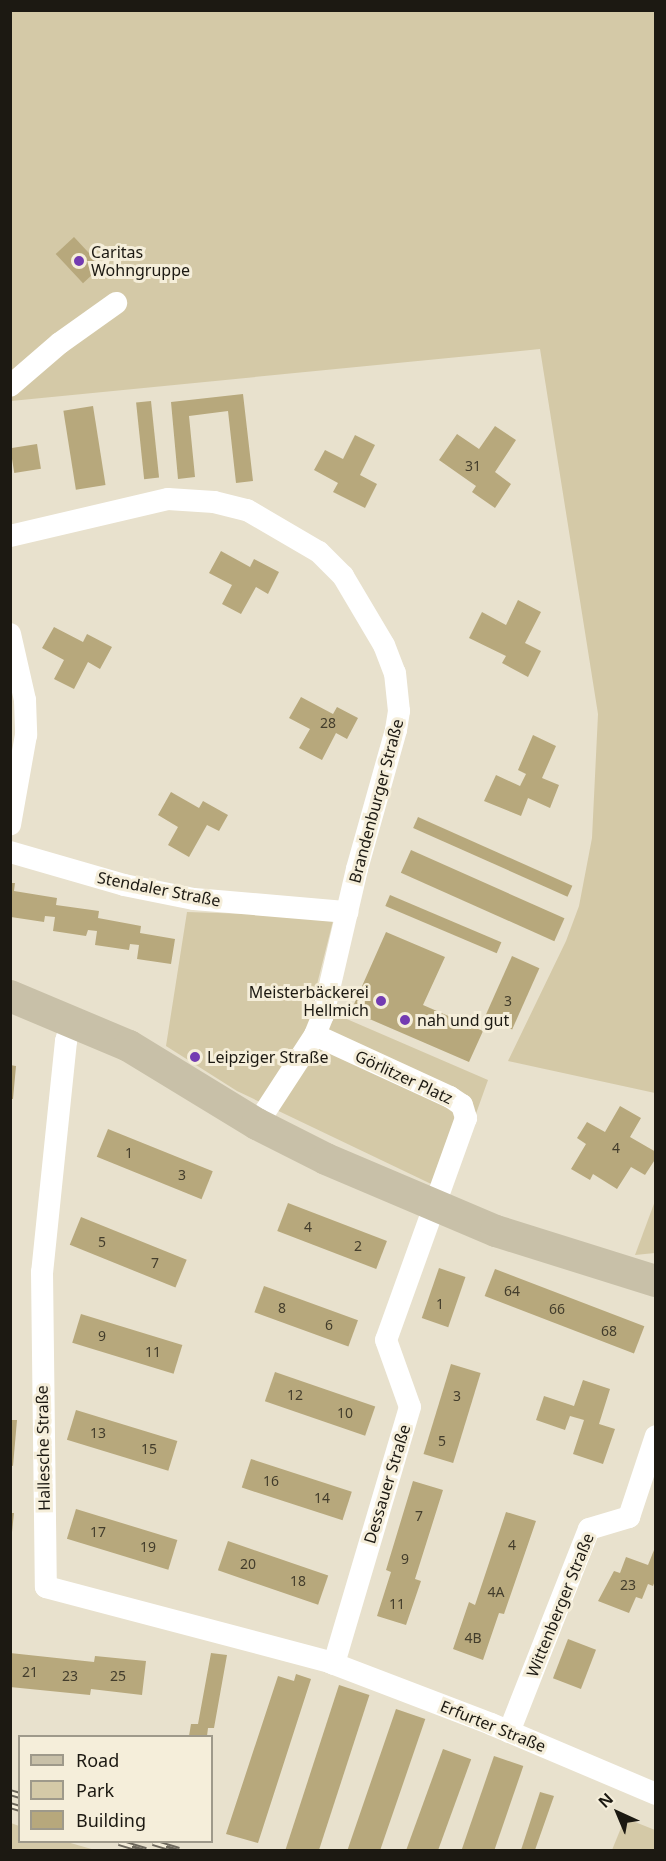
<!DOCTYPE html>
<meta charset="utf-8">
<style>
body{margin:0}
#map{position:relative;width:666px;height:1861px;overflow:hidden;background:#e8e1cd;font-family:"Noto Sans",sans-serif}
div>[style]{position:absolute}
.green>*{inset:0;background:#d4c9a7}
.building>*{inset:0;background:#b7a87c;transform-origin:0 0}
.minor>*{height:22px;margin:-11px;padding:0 11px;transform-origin:11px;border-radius:11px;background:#fff}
.secondary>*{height:32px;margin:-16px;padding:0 16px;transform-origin:16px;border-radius:16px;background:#c8c0a8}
.rail>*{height:7px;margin-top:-3.5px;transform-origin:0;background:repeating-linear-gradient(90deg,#f5eeda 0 14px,#6c675b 0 28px);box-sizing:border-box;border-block:2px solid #6c675b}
.dots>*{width:16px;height:16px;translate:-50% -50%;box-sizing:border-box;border:3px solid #f5eeda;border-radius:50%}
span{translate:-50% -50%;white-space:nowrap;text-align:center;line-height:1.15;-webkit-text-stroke:6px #f5eeda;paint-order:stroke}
.number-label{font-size:14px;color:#433d2c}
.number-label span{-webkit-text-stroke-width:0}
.poi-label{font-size:16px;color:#1c1912}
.left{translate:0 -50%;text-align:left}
.right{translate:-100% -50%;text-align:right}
.street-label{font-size:16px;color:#1c1912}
.frame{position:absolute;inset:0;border:12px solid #1c1912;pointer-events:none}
.legend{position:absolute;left:18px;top:1735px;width:195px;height:108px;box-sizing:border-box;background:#f5eeda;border:2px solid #9e998a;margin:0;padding:8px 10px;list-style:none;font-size:18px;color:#1c1912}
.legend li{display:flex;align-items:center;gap:12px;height:30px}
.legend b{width:30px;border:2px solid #9e998a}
.north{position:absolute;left:588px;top:1783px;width:60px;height:60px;-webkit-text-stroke:4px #f5eeda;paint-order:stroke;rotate:316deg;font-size:16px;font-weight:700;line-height:24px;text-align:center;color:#1c1912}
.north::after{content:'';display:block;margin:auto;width:21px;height:27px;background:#1c1912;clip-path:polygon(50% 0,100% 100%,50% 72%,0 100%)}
</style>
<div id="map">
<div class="green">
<i style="clip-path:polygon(10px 11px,655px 11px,655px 1093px,508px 1061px,566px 941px,579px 906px,592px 838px,598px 714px,540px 349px,11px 401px)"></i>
<i style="clip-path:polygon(187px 912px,334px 917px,312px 1004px,488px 1080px,448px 1192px,237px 1091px,166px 1046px)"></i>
<i style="clip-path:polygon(655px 1201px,655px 1253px,635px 1255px)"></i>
<i style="clip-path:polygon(625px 1818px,655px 1830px,655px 1850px,612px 1850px)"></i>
<i style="clip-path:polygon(11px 1823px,19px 1826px,20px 1842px,67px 1842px,95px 1850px,11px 1850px)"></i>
</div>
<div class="building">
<i style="left:74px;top:237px;width:40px;height:25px;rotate:47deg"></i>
<i style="clip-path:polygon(243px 394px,253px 481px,236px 483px,228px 411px,189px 416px,195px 477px,178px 479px,171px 402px)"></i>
<i style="left:151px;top:401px;width:77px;height:15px;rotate:84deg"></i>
<i style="left:93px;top:406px;width:80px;height:30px;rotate:81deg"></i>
<i style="clip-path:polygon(495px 426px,516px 440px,495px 472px,511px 484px,495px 508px,472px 492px,476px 486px,439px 460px,457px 434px,479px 449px)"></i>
<i style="clip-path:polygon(355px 435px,375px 445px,360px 475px,377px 484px,365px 508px,333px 492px,338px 483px,314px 470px,325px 450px,343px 459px)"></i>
<i style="left:37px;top:444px;width:25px;height:27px;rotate:81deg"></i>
<i style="clip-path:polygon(221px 551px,250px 567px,254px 559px,279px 572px,268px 594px,256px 587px,241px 614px,222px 604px,232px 585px,209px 573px)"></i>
<i style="clip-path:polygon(518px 600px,541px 612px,525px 643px,541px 651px,528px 677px,502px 663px,506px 656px,469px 638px,482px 612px,506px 625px)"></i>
<i style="clip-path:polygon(54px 627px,83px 642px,87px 634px,112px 647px,100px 669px,88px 662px,74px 689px,54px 679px,64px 660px,42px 648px)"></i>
<i style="clip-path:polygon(301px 697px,333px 714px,337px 707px,358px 718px,347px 739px,336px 733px,322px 760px,299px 748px,310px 729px,289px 718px)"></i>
<i style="clip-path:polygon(533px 735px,556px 746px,542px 778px,559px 785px,550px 808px,528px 798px,521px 816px,484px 801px,496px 775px,520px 786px,526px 774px,518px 770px)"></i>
<i style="clip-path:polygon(171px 792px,199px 808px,203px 801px,228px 815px,219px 831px,207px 825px,189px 857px,168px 845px,178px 827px,158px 815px)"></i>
<i style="left:418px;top:817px;width:169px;height:12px;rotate:24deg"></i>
<i style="left:411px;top:850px;width:168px;height:25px;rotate:24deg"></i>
<i style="clip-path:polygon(10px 883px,15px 883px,14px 891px,57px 898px,56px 905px,99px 911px,98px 918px,141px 926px,140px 933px,175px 939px,171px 964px,137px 959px,139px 945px,130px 944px,129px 950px,95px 945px,97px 931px,88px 930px,86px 936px,53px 931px,55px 917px,45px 916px,44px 922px,11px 917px)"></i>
<i style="left:390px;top:895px;width:121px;height:12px;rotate:23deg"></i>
<i style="clip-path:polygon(386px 932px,445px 957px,423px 1005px,483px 1031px,469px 1062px,351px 1011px)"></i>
<i style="left:512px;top:956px;width:30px;height:67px;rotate:24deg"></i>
<i style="clip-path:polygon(10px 1065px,16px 1066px,13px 1099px,10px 1099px)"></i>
<i style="clip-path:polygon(620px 1106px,641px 1118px,630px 1137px,656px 1152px,656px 1158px,645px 1175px,631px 1167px,617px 1189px,593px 1174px,590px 1180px,571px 1169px,586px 1144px,577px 1138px,587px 1122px,605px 1132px)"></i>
<i style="left:108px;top:1129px;width:113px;height:30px;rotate:22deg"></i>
<i style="left:288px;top:1203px;width:106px;height:30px;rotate:21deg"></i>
<i style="left:81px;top:1217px;width:114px;height:30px;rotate:22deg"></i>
<i style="left:439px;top:1268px;width:28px;height:53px;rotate:19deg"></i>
<i style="left:495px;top:1269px;width:160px;height:29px;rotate:21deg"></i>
<i style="left:264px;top:1286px;width:100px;height:28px;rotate:20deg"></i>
<i style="left:81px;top:1314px;width:106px;height:30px;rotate:17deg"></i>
<i style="left:451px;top:1364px;width:31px;height:94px;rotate:17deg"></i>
<i style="left:275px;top:1372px;width:106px;height:31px;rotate:19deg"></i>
<i style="clip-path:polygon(583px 1380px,610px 1389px,599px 1424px,615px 1429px,603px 1464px,573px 1454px,584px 1420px,570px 1416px,565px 1430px,536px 1420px,544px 1396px,574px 1406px)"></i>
<i style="left:76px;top:1410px;width:106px;height:31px;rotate:17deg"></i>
<i style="clip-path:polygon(10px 1420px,17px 1420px,13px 1466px,10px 1465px)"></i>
<i style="left:251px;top:1459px;width:106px;height:30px;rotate:18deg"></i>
<i style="clip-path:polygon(413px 1481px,443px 1490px,415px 1579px,421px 1581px,406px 1625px,377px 1616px,391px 1572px,386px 1570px)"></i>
<i style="left:76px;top:1509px;width:106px;height:31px;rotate:17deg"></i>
<i style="clip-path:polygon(506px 1512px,536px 1521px,504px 1614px,499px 1613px,483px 1660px,453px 1649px,469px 1602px,475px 1605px)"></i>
<i style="clip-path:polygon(10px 1513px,14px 1513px,12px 1532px,10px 1532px)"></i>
<i style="left:228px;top:1541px;width:106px;height:31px;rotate:19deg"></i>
<i style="clip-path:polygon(654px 1550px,656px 1578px,653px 1586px,648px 1584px,642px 1599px,636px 1597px,629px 1613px,598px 1601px,614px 1571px,620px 1573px,626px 1557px,648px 1565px)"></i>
<i style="left:568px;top:1639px;width:30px;height:42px;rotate:21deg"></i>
<i style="clip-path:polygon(10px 1653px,94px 1662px,95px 1656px,146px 1661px,142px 1695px,91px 1689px,90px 1695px,10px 1687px)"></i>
<i style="clip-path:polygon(211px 1653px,227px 1655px,214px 1728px,208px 1728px,207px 1736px,189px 1736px,191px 1724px,198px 1724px)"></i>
<i style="clip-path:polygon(296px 1674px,311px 1679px,258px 1843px,226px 1834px,278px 1676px,294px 1681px)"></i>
<i style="left:339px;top:1685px;width:32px;height:174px;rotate:18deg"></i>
<i style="left:396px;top:1709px;width:31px;height:149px;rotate:19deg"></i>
<i style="left:443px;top:1749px;width:30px;height:107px;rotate:20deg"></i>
<i style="left:494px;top:1756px;width:31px;height:99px;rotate:19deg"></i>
<i style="clip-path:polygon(540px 1792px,554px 1796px,535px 1850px,521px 1850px)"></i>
</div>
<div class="minor">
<i style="left:10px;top:386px;width:66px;rotate:-40.7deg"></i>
<i style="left:60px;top:343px;width:69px;rotate:-35.5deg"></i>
<i style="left:10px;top:536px;width:162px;rotate:-13.2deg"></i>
<i style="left:168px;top:499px;width:46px;rotate:3.7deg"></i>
<i style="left:214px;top:502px;width:34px;rotate:14deg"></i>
<i style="left:247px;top:510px;width:83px;rotate:30.3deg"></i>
<i style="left:319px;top:552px;width:34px;rotate:45deg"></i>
<i style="left:343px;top:576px;width:80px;rotate:59.3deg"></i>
<i style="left:384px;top:645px;width:30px;rotate:69deg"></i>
<i style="left:395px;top:673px;width:38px;rotate:84deg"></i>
<i style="left:399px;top:711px;width:19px;rotate:99deg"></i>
<i style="left:396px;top:730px;width:144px;rotate:105.7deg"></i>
<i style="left:357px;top:869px;width:150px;rotate:103.1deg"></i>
<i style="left:323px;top:1015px;width:22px;rotate:112deg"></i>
<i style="left:315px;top:1035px;width:106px;rotate:123.1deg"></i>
<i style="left:10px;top:634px;width:68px;rotate:77.2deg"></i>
<i style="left:25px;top:700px;width:35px;rotate:88deg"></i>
<i style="left:26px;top:735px;width:91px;rotate:100.1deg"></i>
<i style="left:10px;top:852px;width:119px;rotate:16.1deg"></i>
<i style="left:124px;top:885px;width:71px;rotate:11.3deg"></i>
<i style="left:194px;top:899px;width:154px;rotate:4.9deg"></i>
<i style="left:72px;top:1019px;width:23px;rotate:105deg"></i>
<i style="left:66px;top:1041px;width:232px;rotate:95.9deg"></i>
<i style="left:42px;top:1272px;width:315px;rotate:89.3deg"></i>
<i style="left:46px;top:1587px;width:293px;rotate:14.8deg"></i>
<i style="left:329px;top:1662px;width:173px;rotate:20.9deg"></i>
<i style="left:491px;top:1724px;width:179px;rotate:23deg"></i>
<i style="left:315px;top:1035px;width:149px;rotate:24.7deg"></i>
<i style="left:450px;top:1097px;width:14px;rotate:34deg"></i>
<i style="left:462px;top:1105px;width:14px;rotate:73deg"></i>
<i style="left:466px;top:1118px;width:236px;rotate:109.8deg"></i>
<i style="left:386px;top:1340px;width:71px;rotate:70.3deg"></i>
<i style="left:410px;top:1407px;width:268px;rotate:106.5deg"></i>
<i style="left:509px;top:1732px;width:218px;rotate:-68.5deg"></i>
<i style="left:589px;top:1529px;width:42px;rotate:-16.7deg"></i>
<i style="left:629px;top:1517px;width:85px;rotate:-71.6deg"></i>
</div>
<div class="secondary">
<i style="left:10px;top:996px;width:129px;rotate:22.8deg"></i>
<i style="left:129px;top:1046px;width:150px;rotate:31.4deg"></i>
<i style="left:257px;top:1124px;width:77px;rotate:26.9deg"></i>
<i style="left:326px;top:1159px;width:185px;rotate:23deg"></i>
<i style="left:496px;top:1231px;width:168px;rotate:17.4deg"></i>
</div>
<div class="rail">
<i style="left:10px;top:1792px;width:10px;rotate:17deg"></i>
<i style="left:10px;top:1805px;width:10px;rotate:17deg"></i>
<i style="left:119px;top:1842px;width:28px;rotate:17deg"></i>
<i style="left:153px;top:1842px;width:27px;rotate:17deg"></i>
</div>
<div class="dots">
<i style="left:79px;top:261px;background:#733bb2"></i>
<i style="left:381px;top:1001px;background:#733bb2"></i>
<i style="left:405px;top:1020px;background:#733bb2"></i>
<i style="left:195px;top:1057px;background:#733bb2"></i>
</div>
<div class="number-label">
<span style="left:473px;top:466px">31</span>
<span style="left:328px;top:723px">28</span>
<span style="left:508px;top:1001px">3</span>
<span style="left:616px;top:1148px">4</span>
<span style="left:129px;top:1153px">1</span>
<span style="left:182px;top:1175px">3</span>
<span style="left:308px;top:1227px">4</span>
<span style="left:102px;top:1242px">5</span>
<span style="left:358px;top:1246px">2</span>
<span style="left:155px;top:1263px">7</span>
<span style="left:512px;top:1291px">64</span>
<span style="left:440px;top:1304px">1</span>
<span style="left:282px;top:1308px">8</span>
<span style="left:557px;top:1309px">66</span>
<span style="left:329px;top:1325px">6</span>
<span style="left:609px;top:1331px">68</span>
<span style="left:102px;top:1336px">9</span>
<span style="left:153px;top:1352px">11</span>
<span style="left:295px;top:1395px">12</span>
<span style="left:457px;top:1396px">3</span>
<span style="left:345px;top:1413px">10</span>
<span style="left:98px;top:1433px">13</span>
<span style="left:442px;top:1441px">5</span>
<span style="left:149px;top:1449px">15</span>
<span style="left:271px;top:1481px">16</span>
<span style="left:322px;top:1498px">14</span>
<span style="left:419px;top:1516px">7</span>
<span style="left:98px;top:1532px">17</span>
<span style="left:512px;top:1545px">4</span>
<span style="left:148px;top:1547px">19</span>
<span style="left:405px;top:1559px">9</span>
<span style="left:248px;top:1564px">20</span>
<span style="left:298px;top:1581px">18</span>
<span style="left:628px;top:1585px">23</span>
<span style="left:496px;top:1592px">4A</span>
<span style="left:397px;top:1604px">11</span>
<span style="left:473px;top:1638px">4B</span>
<span style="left:30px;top:1672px">21</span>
<span style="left:70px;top:1676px">23</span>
<span style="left:118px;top:1676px">25</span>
</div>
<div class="poi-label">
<span class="left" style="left:91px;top:261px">Caritas<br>Wohngruppe</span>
<span class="right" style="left:369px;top:1001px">Meisterbäckerei<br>Hellmich</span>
<span class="left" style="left:417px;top:1020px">nah und gut</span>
<span class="left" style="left:207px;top:1057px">Leipziger Straße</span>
</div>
<div class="street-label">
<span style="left:376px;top:801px;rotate:-75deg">Brandenburger Straße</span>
<span style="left:159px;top:889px;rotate:11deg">Stendaler Straße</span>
<span style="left:404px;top:1077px;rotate:25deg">Görlitzer Platz</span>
<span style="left:43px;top:1448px;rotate:-91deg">Hallesche Straße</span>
<span style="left:387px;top:1484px;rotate:-73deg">Dessauer Straße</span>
<span style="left:560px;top:1605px;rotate:-68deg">Wittenberger Straße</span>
<span style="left:493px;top:1726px;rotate:22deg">Erfurter Straße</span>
</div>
<div class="frame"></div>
<ul class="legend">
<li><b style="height:8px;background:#c8c0a8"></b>Road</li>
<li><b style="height:16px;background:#d4c9a7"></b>Park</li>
<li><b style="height:16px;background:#b7a87c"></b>Building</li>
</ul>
<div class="north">N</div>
</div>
